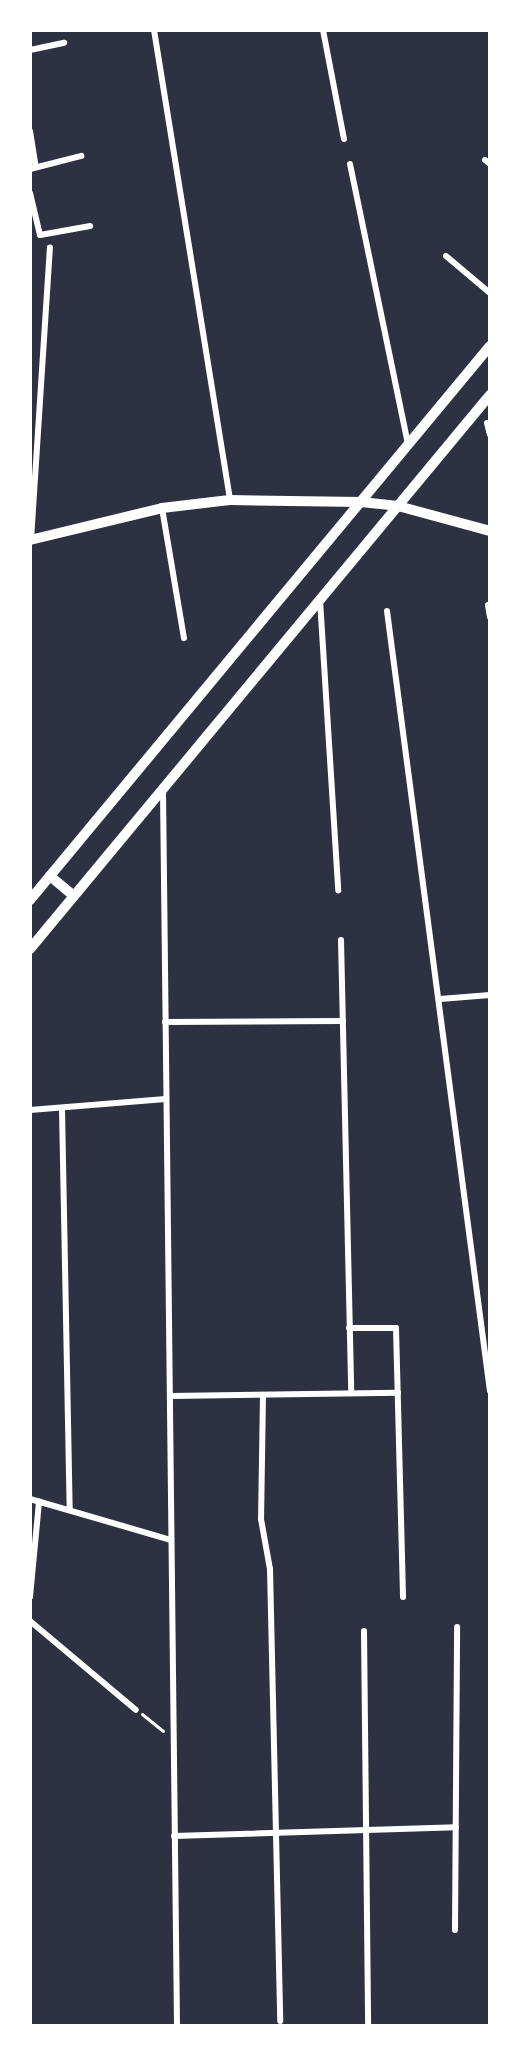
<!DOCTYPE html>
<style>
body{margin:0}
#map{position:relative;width:520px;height:2056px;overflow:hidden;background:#2d3142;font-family:"Zilla Slab",serif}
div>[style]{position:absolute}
.path>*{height:3px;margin:-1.5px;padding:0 1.5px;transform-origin:1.5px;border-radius:1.5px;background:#fff}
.minor>*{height:6px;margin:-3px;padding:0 3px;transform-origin:3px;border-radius:3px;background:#fff}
.tertiary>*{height:10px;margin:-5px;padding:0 5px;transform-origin:5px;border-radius:5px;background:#fff}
span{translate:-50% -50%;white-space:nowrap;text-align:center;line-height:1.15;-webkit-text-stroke:6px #fff;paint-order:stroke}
.frame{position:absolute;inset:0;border:32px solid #fff;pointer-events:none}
</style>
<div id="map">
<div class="path">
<i style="left:142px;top:1714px;width:27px;rotate:39deg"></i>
</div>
<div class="minor">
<i style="left:154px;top:30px;width:476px;rotate:80.8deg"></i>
<i style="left:323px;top:30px;width:111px;rotate:79.1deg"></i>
<i style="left:30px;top:50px;width:35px;rotate:-12deg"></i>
<i style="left:30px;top:131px;width:36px;rotate:81deg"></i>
<i style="left:485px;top:160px;width:6px;rotate:39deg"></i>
<i style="left:350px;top:164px;width:286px;rotate:78.3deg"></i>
<i style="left:30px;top:169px;width:53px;rotate:-14.3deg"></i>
<i style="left:30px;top:193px;width:43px;rotate:76.6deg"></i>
<i style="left:40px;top:235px;width:51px;rotate:-10.2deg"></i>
<i style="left:446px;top:256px;width:57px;rotate:40.1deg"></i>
<i style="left:487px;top:423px;width:12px;rotate:76deg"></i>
<i style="left:162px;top:508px;width:132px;rotate:80.4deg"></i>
<i style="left:31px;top:540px;width:293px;rotate:-86.3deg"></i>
<i style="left:320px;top:600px;width:291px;rotate:86.4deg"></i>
<i style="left:488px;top:605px;width:12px;rotate:81deg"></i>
<i style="left:387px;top:611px;width:787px;rotate:82.48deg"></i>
<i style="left:163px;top:791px;width:1235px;rotate:89.35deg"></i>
<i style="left:341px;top:940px;width:453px;rotate:88.7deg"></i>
<i style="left:440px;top:999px;width:50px;rotate:-4.6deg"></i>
<i style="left:165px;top:1022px;width:178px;rotate:-0.3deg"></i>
<i style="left:62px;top:1109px;width:400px;rotate:88.9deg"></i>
<i style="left:30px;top:1110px;width:136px;rotate:-4.6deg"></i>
<i style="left:349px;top:1328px;width:47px"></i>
<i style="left:396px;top:1328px;width:269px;rotate:88.5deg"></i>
<i style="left:263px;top:1395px;width:124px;rotate:90.9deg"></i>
<i style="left:261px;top:1519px;width:51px;rotate:79.8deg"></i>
<i style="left:270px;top:1569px;width:452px;rotate:88.7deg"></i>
<i style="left:170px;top:1396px;width:228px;rotate:-0.8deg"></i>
<i style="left:30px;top:1499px;width:147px;rotate:16.2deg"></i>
<i style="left:30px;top:1597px;width:96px;rotate:-84.6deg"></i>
<i style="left:30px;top:1621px;width:138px;rotate:40deg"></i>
<i style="left:364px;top:1631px;width:394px;rotate:89.4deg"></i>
<i style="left:174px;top:1836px;width:282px;rotate:-1.8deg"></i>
<i style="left:455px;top:1930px;width:303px;rotate:-89.6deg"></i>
</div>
<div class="tertiary">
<i style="left:30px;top:540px;width:136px;rotate:-13.6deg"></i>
<i style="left:162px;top:508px;width:68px;rotate:-6.7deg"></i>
<i style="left:230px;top:500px;width:131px;rotate:0.9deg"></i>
<i style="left:361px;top:502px;width:37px;rotate:6deg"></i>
<i style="left:398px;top:506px;width:95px;rotate:15.2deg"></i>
<i style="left:50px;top:876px;width:31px;rotate:40deg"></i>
<i style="left:30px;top:900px;width:720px;rotate:-50.3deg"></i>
<i style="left:30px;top:949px;width:720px;rotate:-50.3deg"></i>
</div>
<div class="frame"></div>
</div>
